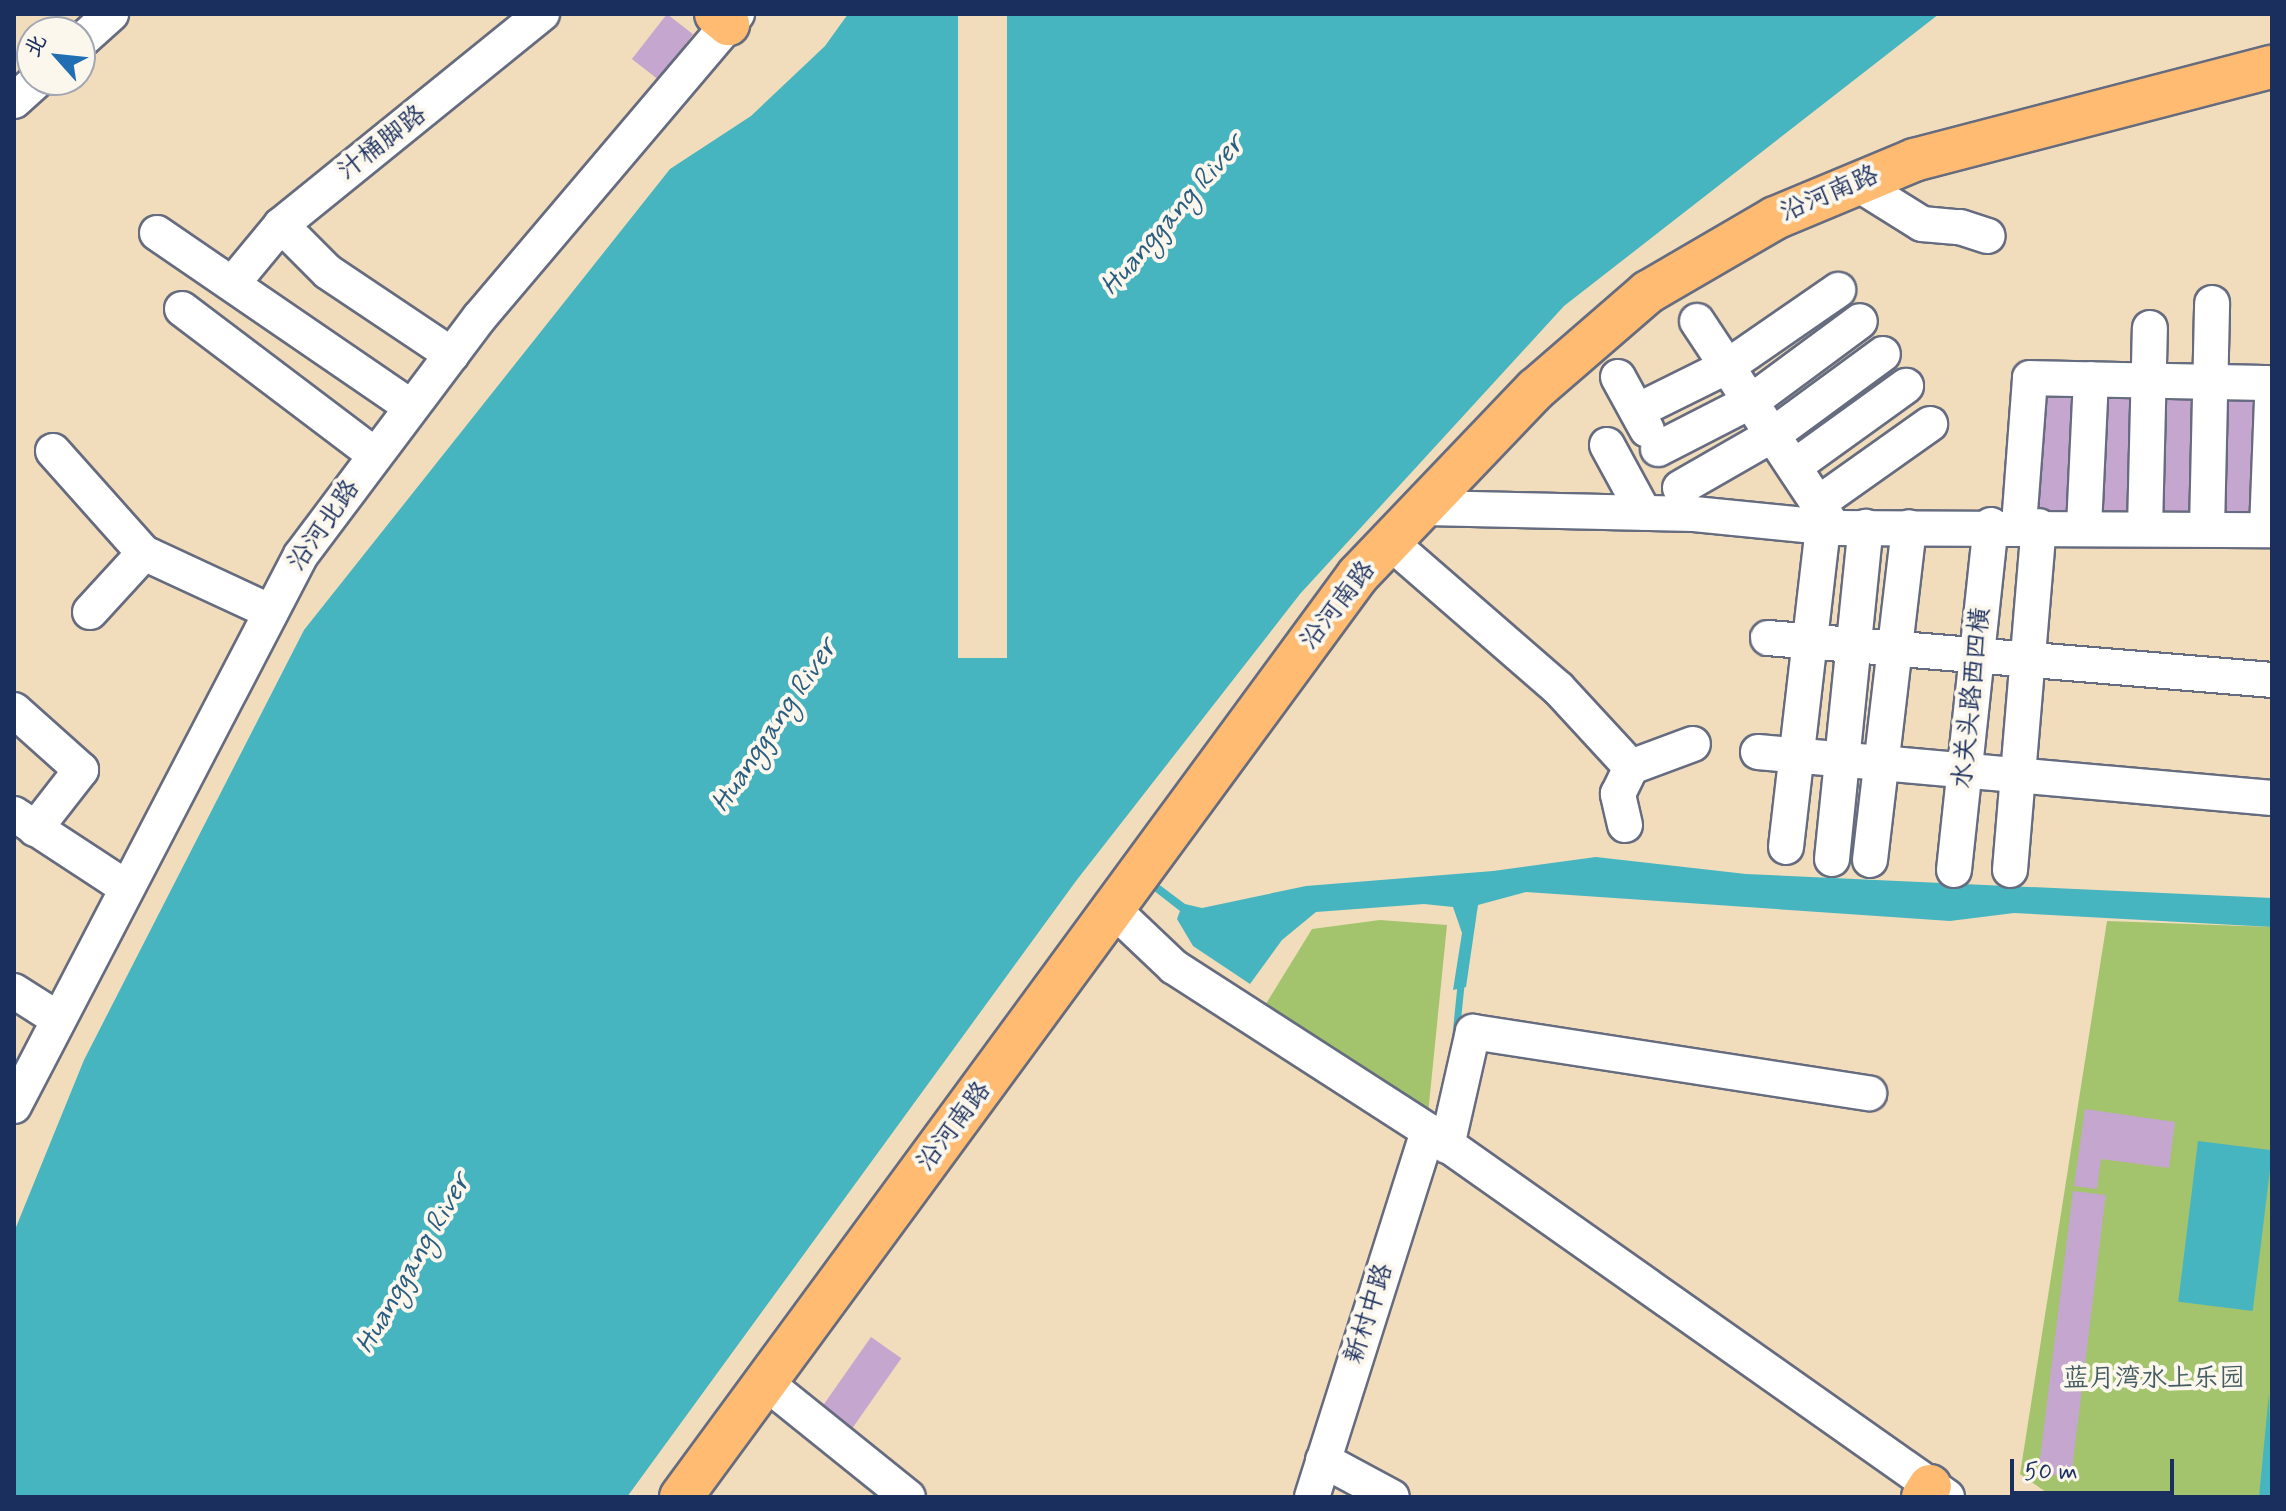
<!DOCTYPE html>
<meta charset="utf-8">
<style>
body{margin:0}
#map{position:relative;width:2286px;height:1511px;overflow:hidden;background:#f1ddbc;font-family:Mynerve,"LXGW WenKai TC",sans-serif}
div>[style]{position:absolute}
.green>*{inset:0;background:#a3c46d}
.water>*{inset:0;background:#47b5c0;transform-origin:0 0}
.pier>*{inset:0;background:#f1ddbc;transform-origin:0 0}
.stream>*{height:7px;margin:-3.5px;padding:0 3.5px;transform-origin:3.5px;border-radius:3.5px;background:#47b5c0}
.building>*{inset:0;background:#c5a6ce;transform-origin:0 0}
.roads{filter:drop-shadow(2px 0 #666c7f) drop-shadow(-2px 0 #666c7f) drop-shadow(0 2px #666c7f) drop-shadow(0 -2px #666c7f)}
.minor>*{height:34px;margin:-17px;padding:0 17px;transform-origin:17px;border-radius:17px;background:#fff}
.major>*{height:42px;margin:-21px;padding:0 21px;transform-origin:21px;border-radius:21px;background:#febb71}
span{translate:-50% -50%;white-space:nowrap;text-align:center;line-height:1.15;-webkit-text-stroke:8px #fbf7ec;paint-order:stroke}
.street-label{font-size:26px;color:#1b2f5e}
.park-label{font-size:26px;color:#445c62}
.water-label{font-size:28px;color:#2a5e80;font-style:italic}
.frame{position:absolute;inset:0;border:16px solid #1b2f5e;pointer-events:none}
.north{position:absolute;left:16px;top:16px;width:80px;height:80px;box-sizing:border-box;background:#fbf7ec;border:2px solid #a1a7b3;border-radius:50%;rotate:297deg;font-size:22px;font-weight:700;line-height:32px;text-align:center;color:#1b2f5e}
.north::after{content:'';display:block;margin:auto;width:28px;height:36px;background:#1f6fb2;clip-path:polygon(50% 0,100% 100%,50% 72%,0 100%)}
.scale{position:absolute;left:2010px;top:1459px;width:164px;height:36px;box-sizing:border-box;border:4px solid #1b2f5e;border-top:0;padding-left:10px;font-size:24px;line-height:28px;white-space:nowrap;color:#1b2f5e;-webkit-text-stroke:6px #fbf7ec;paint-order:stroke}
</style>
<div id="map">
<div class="green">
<i style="clip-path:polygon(1380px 920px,1447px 925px,1428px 1114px,1264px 1007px,1312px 929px)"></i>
<i style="clip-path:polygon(2107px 921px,2272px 927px,2272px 1497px,2053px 1497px,2020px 1474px)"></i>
</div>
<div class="water">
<i style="clip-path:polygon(848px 14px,1939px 14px,1564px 306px,1300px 594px,1076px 881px,627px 1497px,14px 1497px,14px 1232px,84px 1060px,304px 630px,670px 169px,751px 116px,825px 46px)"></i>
<i style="clip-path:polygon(1596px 857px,1746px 874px,2272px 898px,2272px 927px,2014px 913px,1950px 921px,1526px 892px,1478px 905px,1466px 987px,1453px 990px,1462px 933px,1453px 907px,1424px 904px,1316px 912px,1282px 940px,1250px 984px,1193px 946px,1177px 919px,1180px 911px,1144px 883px,1149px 877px,1185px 904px,1202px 908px,1306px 886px,1493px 871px)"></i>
<i style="left:2198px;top:1141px;width:75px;height:162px;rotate:7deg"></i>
<i style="clip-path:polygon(2269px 1393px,2272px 1497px,2259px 1497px)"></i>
</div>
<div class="pier">
<i style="left:958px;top:14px;width:49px;height:644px"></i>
</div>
<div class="stream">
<i style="left:1455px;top:1039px;width:59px;rotate:-84.2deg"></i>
</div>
<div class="building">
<i style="left:667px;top:14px;width:33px;height:57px;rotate:38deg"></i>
<i style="left:2038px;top:385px;width:42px;height:130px;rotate:1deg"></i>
<i style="left:2099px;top:385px;width:42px;height:130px;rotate:1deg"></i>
<i style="left:2162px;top:385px;width:42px;height:129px;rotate:1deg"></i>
<i style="left:2222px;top:387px;width:43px;height:130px;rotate:1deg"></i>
<i style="clip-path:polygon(2085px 1109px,2175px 1122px,2169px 1168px,2101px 1159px,2097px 1189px,2074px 1186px)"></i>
<i style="left:2073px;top:1191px;width:33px;height:284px;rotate:7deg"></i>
<i style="left:871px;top:1337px;width:37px;height:87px;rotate:35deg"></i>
</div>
<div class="roads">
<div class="minor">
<i style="left:80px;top:42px;width:42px;rotate:-42.1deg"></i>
<i style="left:14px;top:101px;width:31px;rotate:-42deg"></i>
<i style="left:1858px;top:184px;width:75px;rotate:32deg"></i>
<i style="left:1922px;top:224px;width:38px;rotate:5deg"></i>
<i style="left:1960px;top:227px;width:29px;rotate:18deg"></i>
<i style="left:281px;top:225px;width:66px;rotate:45deg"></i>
<i style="left:328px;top:272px;width:149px;rotate:33.8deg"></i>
<i style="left:157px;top:233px;width:308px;rotate:34.4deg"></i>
<i style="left:233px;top:283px;width:75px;rotate:-50.4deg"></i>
<i style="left:281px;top:225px;width:336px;rotate:-39deg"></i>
<i style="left:182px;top:309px;width:242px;rotate:37.1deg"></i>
<i style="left:1697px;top:321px;width:248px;rotate:56.5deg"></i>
<i style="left:1618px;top:377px;width:60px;rotate:61.3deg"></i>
<i style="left:1637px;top:411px;width:102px;rotate:-26.3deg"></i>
<i style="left:1728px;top:366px;width:134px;rotate:-34.6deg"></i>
<i style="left:1607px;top:445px;width:77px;rotate:61.4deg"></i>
<i style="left:1658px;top:449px;width:106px;rotate:-27.1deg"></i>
<i style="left:1752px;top:401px;width:134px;rotate:-36.5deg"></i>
<i style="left:53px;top:451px;width:137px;rotate:48.3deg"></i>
<i style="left:1795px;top:466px;width:137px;rotate:-35.8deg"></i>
<i style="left:1680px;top:488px;width:108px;rotate:-29.9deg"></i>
<i style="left:1774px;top:434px;width:135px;rotate:-36.3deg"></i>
<i style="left:1820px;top:502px;width:135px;rotate:-35.3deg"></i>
<i style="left:1426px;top:508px;width:268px;rotate:1.3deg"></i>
<i style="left:1694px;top:514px;width:141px;rotate:5.7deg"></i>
<i style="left:1834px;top:528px;width:438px;rotate:0.3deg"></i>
<i style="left:2019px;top:525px;width:147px;rotate:-85.7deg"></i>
<i style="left:2030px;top:378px;width:242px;rotate:1.2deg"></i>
<i style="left:2084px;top:527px;width:148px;rotate:-87.3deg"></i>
<i style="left:2145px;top:528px;width:200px;rotate:-88.6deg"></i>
<i style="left:2207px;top:529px;width:226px;rotate:-88.7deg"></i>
<i style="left:2267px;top:530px;width:132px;rotate:-87.8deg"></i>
<i style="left:1391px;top:543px;width:221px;rotate:41deg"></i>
<i style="left:1558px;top:688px;width:108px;rotate:47.3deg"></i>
<i style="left:90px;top:612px;width:80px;rotate:-47.5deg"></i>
<i style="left:144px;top:553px;width:140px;rotate:24.9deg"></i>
<i style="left:1768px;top:638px;width:506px;rotate:4.76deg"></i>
<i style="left:14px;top:710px;width:90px;rotate:41.8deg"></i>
<i style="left:81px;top:770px;width:75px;rotate:127.9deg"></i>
<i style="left:1758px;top:752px;width:516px;rotate:5.11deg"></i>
<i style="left:14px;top:814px;width:135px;rotate:33.2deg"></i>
<i style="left:1625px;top:825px;width:32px;rotate:-103deg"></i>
<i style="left:1618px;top:794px;width:30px;rotate:-64deg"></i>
<i style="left:1631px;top:767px;width:66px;rotate:-20.4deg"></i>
<i style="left:1786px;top:847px;width:322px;rotate:-83.4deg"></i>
<i style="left:1832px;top:859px;width:334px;rotate:-84.2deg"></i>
<i style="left:1870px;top:860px;width:335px;rotate:-83.3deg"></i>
<i style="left:1954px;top:870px;width:347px;rotate:-83.9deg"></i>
<i style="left:2010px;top:870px;width:345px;rotate:-85.2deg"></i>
<i style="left:1115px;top:911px;width:81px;rotate:43.5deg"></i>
<i style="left:1174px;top:967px;width:302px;rotate:32.8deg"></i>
<i style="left:1428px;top:1131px;width:635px;rotate:35.19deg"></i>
<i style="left:14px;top:991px;width:52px;rotate:32.5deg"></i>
<i style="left:14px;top:1106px;width:621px;rotate:-62.49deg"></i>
<i style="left:301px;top:555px;width:296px;rotate:-53.1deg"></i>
<i style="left:479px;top:318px;width:399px;rotate:-49.7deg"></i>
<i style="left:1447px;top:1146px;width:117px;rotate:-77.2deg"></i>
<i style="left:1473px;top:1032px;width:401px;rotate:8.8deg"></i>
<i style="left:766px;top:1383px;width:182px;rotate:38.8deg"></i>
<i style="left:1323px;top:1460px;width:78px;rotate:28.2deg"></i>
<i style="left:1312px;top:1497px;width:384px;rotate:-72.4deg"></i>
</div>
<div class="major">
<i style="left:716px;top:14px;width:16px;rotate:40deg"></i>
<i style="left:681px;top:1497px;width:1144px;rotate:-53.71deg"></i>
<i style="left:1358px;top:575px;width:257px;rotate:-46.3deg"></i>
<i style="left:1536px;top:389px;width:148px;rotate:-40.9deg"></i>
<i style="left:1648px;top:292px;width:147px;rotate:-30.2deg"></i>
<i style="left:1775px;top:218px;width:151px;rotate:-22.6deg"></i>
<i style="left:1914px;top:160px;width:370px;rotate:-14.6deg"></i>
<i style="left:1923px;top:1497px;width:13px;rotate:-58deg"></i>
</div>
</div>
<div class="street-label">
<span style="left:383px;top:144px;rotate:-38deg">汁桶脚路</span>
<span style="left:1830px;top:195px;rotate:-23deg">沿河南路</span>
<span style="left:325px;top:526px;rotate:-55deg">沿河北路</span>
<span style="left:1339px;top:606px;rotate:-52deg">沿河南路</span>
<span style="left:1973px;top:698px;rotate:-84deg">水关头路西四横</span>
<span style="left:955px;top:1127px;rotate:-53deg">沿河南路</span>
<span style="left:1370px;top:1314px;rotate:-72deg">新村中路</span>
</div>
<div class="park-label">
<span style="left:2154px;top:1380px">蓝月湾水上乐园</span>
</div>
<div class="water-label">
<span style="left:1173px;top:216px;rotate:-49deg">Huanggang River</span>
<span style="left:775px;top:726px;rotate:-56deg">Huanggang River</span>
<span style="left:414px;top:1264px;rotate:-60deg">Huanggang River</span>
</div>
<div class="frame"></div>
<div class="north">北</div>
<div class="scale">50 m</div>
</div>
